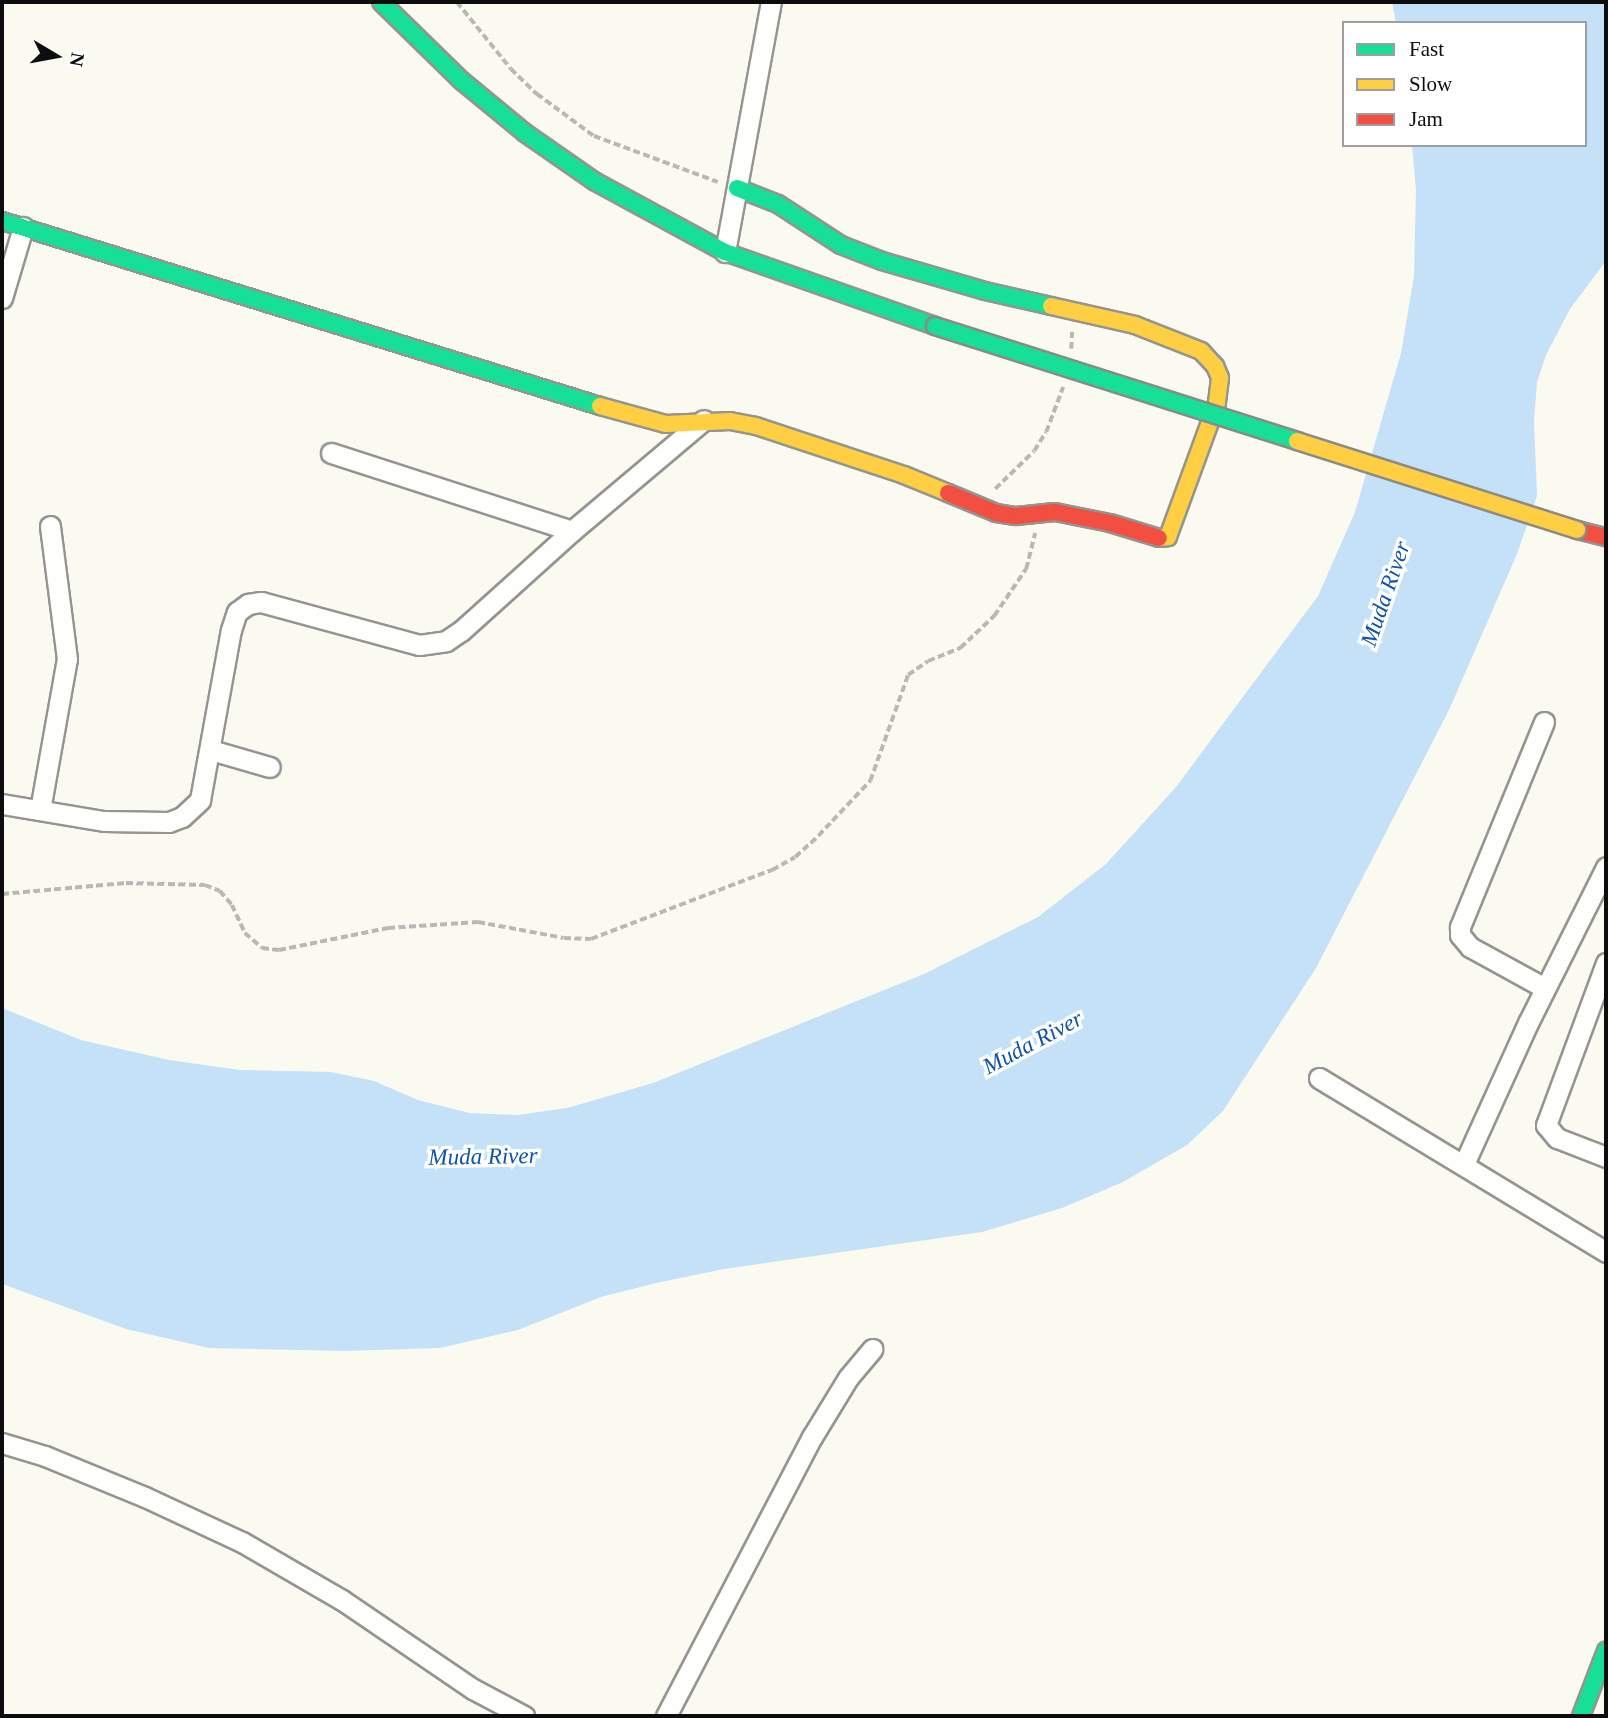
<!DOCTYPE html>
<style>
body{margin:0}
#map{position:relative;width:1608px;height:1718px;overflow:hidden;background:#fbfaf1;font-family:Georgia,serif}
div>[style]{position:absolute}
.water>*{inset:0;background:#c5e1f7}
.path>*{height:3.5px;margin-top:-1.75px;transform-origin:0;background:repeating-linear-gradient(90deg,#b8b8b6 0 7px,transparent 0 10.5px)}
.roads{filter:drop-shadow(2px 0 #949490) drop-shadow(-2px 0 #949490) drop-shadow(0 2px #949490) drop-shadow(0 -2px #949490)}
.street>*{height:19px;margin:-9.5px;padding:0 9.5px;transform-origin:9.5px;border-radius:9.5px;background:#fefefd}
.fast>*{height:16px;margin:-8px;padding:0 8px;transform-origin:8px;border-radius:8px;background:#16e098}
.slow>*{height:16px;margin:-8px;padding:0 8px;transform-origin:8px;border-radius:8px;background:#ffcf43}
.jam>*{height:16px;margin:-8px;padding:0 8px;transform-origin:8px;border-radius:8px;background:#f24e42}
.bridges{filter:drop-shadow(2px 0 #8b8a86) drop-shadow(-2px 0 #8b8a86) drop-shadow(0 2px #8b8a86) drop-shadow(0 -2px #8b8a86)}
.fast-bridge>*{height:16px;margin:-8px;padding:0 8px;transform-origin:8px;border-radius:8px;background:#16e098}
.slow-bridge>*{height:16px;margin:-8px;padding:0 8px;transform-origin:8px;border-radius:8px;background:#ffcf43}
span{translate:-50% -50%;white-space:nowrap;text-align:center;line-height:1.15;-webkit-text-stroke:7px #fff;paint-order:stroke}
.water-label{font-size:23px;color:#0e54a8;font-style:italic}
.frame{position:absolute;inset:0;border:4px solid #0d0d0d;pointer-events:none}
.legend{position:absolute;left:1342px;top:21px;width:245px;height:126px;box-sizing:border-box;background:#fff;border:2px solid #9e9e9e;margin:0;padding:9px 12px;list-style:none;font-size:21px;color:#0d0d0d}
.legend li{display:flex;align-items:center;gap:14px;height:35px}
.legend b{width:35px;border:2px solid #9e9e9e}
.north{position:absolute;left:21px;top:21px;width:70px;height:70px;-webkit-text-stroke:5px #fff;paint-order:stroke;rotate:100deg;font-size:19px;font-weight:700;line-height:28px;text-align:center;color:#0d0d0d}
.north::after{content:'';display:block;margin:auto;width:24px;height:32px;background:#0d0d0d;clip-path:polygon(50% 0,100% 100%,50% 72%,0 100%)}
</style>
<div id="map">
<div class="water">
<i style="clip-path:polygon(1392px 2px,1606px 2px,1606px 261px,1570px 309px,1546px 355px,1537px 382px,1534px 421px,1537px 496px,1517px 554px,1449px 710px,1316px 968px,1223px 1111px,1187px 1145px,1123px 1182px,1062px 1208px,982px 1232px,724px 1269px,656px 1283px,601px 1297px,518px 1330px,440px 1348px,345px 1351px,209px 1348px,126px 1329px,2px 1284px,2px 1008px,81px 1040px,169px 1060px,240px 1070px,331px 1072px,374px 1081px,418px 1100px,470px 1113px,517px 1115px,567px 1108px,653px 1083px,924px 974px,1038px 917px,1106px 864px,1176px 787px,1318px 596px,1355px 512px,1401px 353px,1414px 276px,1416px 190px,1412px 145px,1585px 145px,1585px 23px,1396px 23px)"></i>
</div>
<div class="path">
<i style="left:457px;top:2px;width:86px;rotate:51.1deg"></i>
<i style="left:511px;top:69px;width:36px;rotate:44deg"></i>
<i style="left:537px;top:94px;width:71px;rotate:36.4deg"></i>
<i style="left:594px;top:136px;width:132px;rotate:20.4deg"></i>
<i style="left:1071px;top:349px;width:17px;rotate:-87deg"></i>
<i style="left:995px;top:489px;width:54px;rotate:-44.3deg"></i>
<i style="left:1034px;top:451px;width:22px;rotate:-58deg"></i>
<i style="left:1046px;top:432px;width:48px;rotate:-69.3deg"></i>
<i style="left:2px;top:894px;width:124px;rotate:-5.1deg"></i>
<i style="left:126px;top:883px;width:79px;rotate:1.5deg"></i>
<i style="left:205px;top:885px;width:16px;rotate:22deg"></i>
<i style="left:220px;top:891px;width:18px;rotate:49deg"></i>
<i style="left:232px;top:905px;width:31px;rotate:65deg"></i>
<i style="left:245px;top:933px;width:23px;rotate:41deg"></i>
<i style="left:262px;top:948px;width:17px;rotate:7deg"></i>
<i style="left:279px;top:950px;width:111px;rotate:-11.4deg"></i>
<i style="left:388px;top:928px;width:90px;rotate:-3.8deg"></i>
<i style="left:478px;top:922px;width:87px;rotate:10.5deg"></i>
<i style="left:564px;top:938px;width:27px;rotate:2deg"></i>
<i style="left:591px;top:939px;width:194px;rotate:-20.9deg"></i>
<i style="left:772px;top:870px;width:26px;rotate:-29deg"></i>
<i style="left:795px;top:857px;width:31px;rotate:-42deg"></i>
<i style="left:818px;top:836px;width:76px;rotate:-46.6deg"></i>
<i style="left:870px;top:781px;width:113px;rotate:-70.3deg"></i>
<i style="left:908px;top:675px;width:24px;rotate:-35deg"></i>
<i style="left:928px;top:661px;width:35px;rotate:-22deg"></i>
<i style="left:960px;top:648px;width:47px;rotate:-43.3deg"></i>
<i style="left:994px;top:616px;width:57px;rotate:-55.8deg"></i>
<i style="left:1026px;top:569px;width:37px;rotate:-76deg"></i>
</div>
<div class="roads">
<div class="street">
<i style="left:725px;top:252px;width:254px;rotate:-79.6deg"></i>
<i style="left:2px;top:298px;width:74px;rotate:-73.5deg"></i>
<i style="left:331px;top:453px;width:253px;rotate:17.9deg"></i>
<i style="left:1544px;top:722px;width:222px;rotate:112.3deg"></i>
<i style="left:1460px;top:927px;width:8px;rotate:90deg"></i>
<i style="left:1460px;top:935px;width:16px;rotate:50deg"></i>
<i style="left:1470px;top:947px;width:85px;rotate:28.7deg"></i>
<i style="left:211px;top:750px;width:61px;rotate:16.1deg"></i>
<i style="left:2px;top:804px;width:103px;rotate:9.5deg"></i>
<i style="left:104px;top:821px;width:65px;rotate:0.9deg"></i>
<i style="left:169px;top:822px;width:14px;rotate:-21deg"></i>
<i style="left:182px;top:817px;width:25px;rotate:-43deg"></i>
<i style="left:200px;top:800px;width:173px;rotate:-79.7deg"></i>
<i style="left:231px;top:630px;width:19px;rotate:-72deg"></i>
<i style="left:237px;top:612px;width:14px;rotate:-36deg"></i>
<i style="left:248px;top:604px;width:13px;rotate:-9deg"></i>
<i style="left:261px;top:602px;width:164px;rotate:15.2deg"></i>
<i style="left:419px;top:645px;width:27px;rotate:-8deg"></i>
<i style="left:446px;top:641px;width:18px;rotate:-34deg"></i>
<i style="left:461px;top:631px;width:149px;rotate:-42deg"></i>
<i style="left:572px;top:531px;width:172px;rotate:-40.1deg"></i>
<i style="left:40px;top:810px;width:153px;rotate:-79.9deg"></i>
<i style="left:67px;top:659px;width:134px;rotate:-97.3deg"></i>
<i style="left:1606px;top:963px;width:173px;rotate:110.3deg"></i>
<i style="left:1546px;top:1125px;width:17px;rotate:50deg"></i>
<i style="left:1557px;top:1138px;width:53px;rotate:21.2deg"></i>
<i style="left:1319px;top:1078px;width:336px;rotate:31.2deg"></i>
<i style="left:1464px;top:1164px;width:157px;rotate:-65.6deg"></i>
<i style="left:1529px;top:1021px;width:172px;rotate:-63.4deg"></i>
<i style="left:2px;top:1443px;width:45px;rotate:16.8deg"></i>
<i style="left:45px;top:1456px;width:108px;rotate:22.3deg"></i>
<i style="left:145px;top:1497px;width:107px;rotate:24.9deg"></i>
<i style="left:242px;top:1542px;width:116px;rotate:30.1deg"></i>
<i style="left:342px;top:1600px;width:158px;rotate:34.2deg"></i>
<i style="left:473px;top:1689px;width:58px;rotate:27.9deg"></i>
<i style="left:666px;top:1716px;width:315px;rotate:-62.4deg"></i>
<i style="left:812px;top:1437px;width:69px;rotate:-58.6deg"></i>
<i style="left:848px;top:1378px;width:38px;rotate:-50deg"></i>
</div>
<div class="fast">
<i style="left:381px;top:2px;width:113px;rotate:44.3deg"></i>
<i style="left:462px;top:81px;width:82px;rotate:39.5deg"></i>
<i style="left:525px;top:133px;width:84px;rotate:34.8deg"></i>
<i style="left:594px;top:181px;width:149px;rotate:28.5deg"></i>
<i style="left:725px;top:252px;width:223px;rotate:19.4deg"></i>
<i style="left:737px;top:188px;width:44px;rotate:21.3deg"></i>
<i style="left:778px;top:204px;width:75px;rotate:33.1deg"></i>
<i style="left:841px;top:245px;width:44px;rotate:21.3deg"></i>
<i style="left:882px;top:261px;width:107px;rotate:16.2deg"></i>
<i style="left:985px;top:291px;width:68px;rotate:12.8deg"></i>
<i style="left:2px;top:221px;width:626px;rotate:17.19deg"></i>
<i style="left:1581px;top:1716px;width:70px;rotate:-69deg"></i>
</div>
<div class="slow">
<i style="left:1051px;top:306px;width:86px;rotate:12.7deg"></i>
<i style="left:1135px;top:325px;width:71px;rotate:21.5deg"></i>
<i style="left:1201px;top:351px;width:21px;rotate:47deg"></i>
<i style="left:1215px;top:366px;width:13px;rotate:67deg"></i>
<i style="left:1220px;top:378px;width:25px;rotate:97deg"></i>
<i style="left:1217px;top:403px;width:143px;rotate:110.1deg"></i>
<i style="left:1168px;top:537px;width:9px;rotate:174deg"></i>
<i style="left:600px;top:406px;width:68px;rotate:15.3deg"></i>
<i style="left:666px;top:424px;width:64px;rotate:-2.7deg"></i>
<i style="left:730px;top:421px;width:26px;rotate:11deg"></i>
<i style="left:756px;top:426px;width:156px;rotate:18.3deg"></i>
<i style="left:904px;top:475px;width:48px;rotate:22.2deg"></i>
</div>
<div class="jam">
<i style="left:948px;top:493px;width:52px;rotate:22.6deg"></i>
<i style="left:996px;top:513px;width:20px;rotate:9deg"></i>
<i style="left:1016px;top:516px;width:39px;rotate:-6deg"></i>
<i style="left:1055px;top:512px;width:56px;rotate:11.3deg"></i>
<i style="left:1110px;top:523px;width:51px;rotate:17deg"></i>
<i style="left:1577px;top:530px;width:30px;rotate:14deg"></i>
</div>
</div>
<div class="bridges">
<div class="fast-bridge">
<i style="left:935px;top:326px;width:380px;rotate:17.6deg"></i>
</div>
<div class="slow-bridge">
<i style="left:1297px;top:441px;width:294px;rotate:17.6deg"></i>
</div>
</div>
<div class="water-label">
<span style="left:1386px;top:594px;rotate:-71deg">Muda River</span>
<span style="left:1033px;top:1043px;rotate:-28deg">Muda River</span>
<span style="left:483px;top:1157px;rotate:-1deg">Muda River</span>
</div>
<div class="frame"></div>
<ul class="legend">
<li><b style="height:9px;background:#16e098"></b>Fast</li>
<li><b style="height:9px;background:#ffcf43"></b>Slow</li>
<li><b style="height:9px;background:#f24e42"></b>Jam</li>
</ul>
<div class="north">N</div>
</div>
